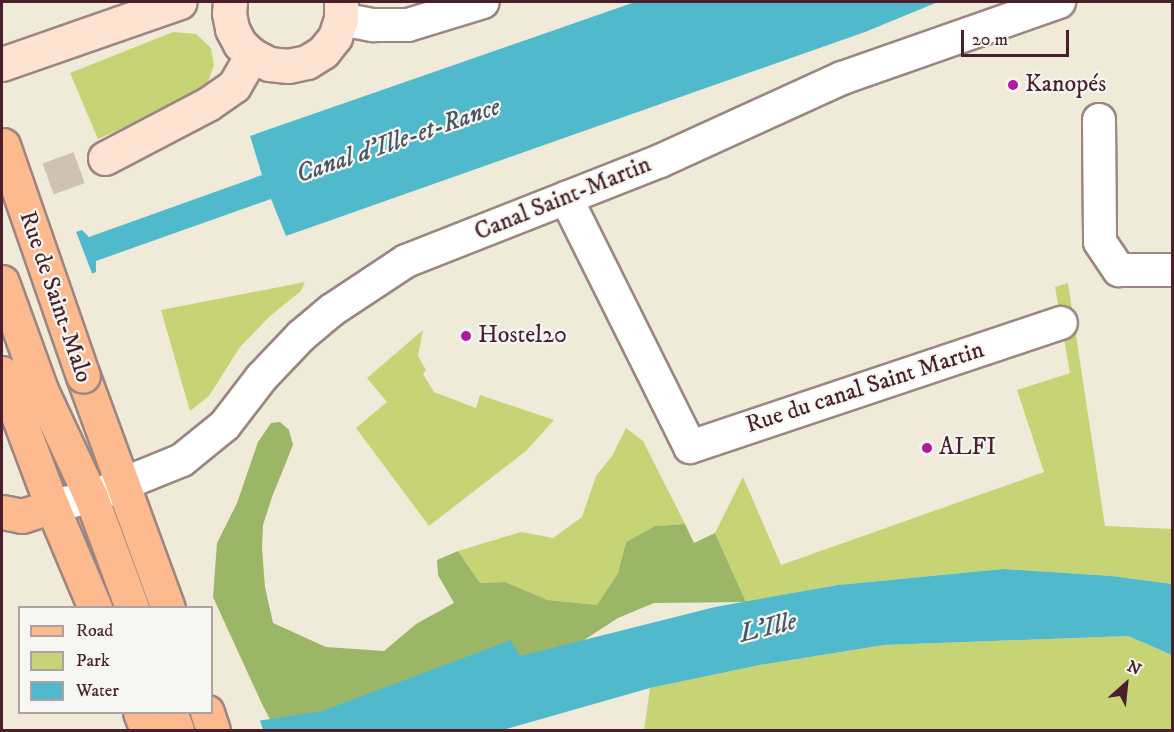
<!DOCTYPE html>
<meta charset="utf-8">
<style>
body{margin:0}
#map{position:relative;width:1174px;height:732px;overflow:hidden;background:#f0ebd8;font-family:"IM FELL DW Pica",serif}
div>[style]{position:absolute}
.green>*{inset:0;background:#c6d476}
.forest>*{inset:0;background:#9cb667}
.water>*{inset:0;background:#50bacc}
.pier>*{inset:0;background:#f0ebd8}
.secondary-tunnel>*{height:33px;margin-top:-16.5px;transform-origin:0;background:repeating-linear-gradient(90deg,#cfc2b5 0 33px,transparent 0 49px)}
.roads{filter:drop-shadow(2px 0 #9d8582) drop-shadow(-2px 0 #9d8582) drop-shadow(0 2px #9d8582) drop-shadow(0 -2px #9d8582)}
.street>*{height:32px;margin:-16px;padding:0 16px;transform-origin:16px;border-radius:16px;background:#fff}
.secondary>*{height:33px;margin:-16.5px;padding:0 16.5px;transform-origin:16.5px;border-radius:16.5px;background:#fee3d2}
.primary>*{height:33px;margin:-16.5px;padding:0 16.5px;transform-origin:16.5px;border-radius:16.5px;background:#fcba8e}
.bridges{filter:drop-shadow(2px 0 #9d8582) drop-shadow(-2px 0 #9d8582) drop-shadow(0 2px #9d8582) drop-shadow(0 -2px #9d8582)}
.primary-bridge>*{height:33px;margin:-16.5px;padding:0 16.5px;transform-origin:16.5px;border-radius:16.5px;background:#fcba8e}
.dots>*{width:16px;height:16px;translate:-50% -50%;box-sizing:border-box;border:3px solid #f6f6f2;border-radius:50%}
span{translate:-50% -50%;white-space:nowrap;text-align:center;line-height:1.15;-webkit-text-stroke:4.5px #f6f6f2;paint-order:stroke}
.poi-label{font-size:24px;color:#4a1f2b}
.left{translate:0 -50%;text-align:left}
.street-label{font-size:24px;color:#4a1f2b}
.water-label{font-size:26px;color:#4c5563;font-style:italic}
.frame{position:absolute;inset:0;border:3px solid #4a1f2b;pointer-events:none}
.legend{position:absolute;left:18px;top:606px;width:195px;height:108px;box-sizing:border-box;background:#f6f6f2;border:2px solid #b1a0a2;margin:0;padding:8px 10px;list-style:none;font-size:18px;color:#4a1f2b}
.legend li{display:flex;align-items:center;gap:12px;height:30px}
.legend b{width:30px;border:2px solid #b1a0a2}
.north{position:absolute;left:1096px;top:654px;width:60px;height:60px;-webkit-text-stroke:4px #f6f6f2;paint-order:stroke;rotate:27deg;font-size:16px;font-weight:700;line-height:24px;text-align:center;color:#4a1f2b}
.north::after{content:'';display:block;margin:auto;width:21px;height:27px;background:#4a1f2b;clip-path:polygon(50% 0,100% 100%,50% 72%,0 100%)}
.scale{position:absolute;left:961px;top:30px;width:108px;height:27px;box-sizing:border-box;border:3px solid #4a1f2b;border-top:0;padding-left:8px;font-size:18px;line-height:21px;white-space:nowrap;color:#4a1f2b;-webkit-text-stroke:4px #f6f6f2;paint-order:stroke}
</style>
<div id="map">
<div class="green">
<i style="clip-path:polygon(173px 32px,196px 34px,211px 48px,214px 65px,208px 82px,189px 98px,98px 139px,70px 73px)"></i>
<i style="clip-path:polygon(305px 282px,301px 291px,270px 316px,240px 347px,209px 396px,190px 411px,161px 310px)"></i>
<i style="clip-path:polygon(1068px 283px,1105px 526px,1172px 529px,1172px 584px,1112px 576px,1003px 569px,838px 585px,746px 602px,715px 533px,743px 477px,781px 565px,1044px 472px,1017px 390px,1070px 373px,1055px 287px)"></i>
<i style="clip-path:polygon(423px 330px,418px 356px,426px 370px,423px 374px,434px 392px,476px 408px,480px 395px,554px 420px,526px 451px,429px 526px,356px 428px,387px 402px,367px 378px)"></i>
<i style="clip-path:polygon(626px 428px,643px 441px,685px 524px,655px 526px,626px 542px,618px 573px,597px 605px,548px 600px,505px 582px,480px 583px,458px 551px,521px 532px,553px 538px,582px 517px,596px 476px,612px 456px)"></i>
<i style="clip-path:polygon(1128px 636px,1172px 655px,1172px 730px,644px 730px,650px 688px,760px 665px,884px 645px)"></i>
</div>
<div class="forest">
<i style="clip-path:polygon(280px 422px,289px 430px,293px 445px,272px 497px,263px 525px,262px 549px,265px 587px,273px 623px,326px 647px,384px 651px,416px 624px,454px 603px,438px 575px,437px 560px,458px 551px,480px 583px,505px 582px,548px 600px,597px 605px,618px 573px,626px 542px,655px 526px,685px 524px,694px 543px,715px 533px,746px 602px,654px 603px,618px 618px,550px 662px,282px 730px,273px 725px,262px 704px,213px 597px,217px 543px,237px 503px,258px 442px,271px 423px)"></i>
</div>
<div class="water">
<i style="clip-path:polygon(635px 2px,938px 2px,865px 32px,286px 236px,271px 199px,96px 261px,96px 272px,2px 312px,2px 256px,82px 230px,89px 237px,262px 175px,250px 136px)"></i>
<i style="clip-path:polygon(1003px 569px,1112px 576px,1172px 584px,1172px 655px,1128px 636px,884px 645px,760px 665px,650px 688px,503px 730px,224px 730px,251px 722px,322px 711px,511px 640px,520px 656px,715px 607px,838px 585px)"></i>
</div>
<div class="pier">
<i style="clip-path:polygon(75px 229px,93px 276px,2px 315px,2px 253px)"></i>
<i style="clip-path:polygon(259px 717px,263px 730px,221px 730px,223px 728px)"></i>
</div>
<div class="secondary-tunnel">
<i style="left:2px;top:195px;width:109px;rotate:-19.8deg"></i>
</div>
<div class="roads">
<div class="street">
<i style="left:341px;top:19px;width:33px;rotate:11deg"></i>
<i style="left:373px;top:25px;width:35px"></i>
<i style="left:408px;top:25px;width:78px;rotate:-17deg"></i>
<i style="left:1099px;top:120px;width:122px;rotate:89.5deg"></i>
<i style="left:1100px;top:242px;width:34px;rotate:56deg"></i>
<i style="left:1119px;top:270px;width:53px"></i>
<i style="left:566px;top:198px;width:278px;rotate:63.5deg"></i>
<i style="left:690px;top:447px;width:391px;rotate:-18.5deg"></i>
<i style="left:52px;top:506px;width:40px;rotate:-13deg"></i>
<i style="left:91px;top:497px;width:98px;rotate:-22.1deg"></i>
<i style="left:182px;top:460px;width:55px;rotate:-39.1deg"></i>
<i style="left:225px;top:425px;width:59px;rotate:-52.5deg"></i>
<i style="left:261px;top:378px;width:58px;rotate:-46.4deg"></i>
<i style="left:301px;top:336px;width:40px;rotate:-40deg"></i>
<i style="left:332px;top:310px;width:89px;rotate:-33.5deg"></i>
<i style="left:406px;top:261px;width:273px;rotate:-21.5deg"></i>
<i style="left:660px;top:161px;width:200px;rotate:-24.5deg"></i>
<i style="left:842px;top:78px;width:230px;rotate:-19.3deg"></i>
</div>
<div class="secondary">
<i style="left:230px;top:2px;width:11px;rotate:95deg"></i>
<i style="left:229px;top:13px;width:16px;rotate:79deg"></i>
<i style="left:232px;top:29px;width:17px;rotate:62deg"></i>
<i style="left:240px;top:44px;width:16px;rotate:43deg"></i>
<i style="left:252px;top:55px;width:19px;rotate:28deg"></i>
<i style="left:269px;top:64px;width:19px;rotate:6deg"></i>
<i style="left:288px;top:66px;width:19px;rotate:-12deg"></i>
<i style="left:307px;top:62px;width:19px;rotate:-32deg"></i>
<i style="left:323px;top:52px;width:19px;rotate:-51deg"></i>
<i style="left:335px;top:37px;width:19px;rotate:-72deg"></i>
<i style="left:341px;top:19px;width:17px;rotate:-90deg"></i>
<i style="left:2px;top:64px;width:188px;rotate:-19.2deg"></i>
<i style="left:105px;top:158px;width:116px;rotate:-27.7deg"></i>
<i style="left:208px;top:104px;width:32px;rotate:-35deg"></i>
<i style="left:234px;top:86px;width:36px;rotate:-60deg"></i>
</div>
<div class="primary">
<i style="left:2px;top:282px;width:115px;rotate:70.1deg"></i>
<i style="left:41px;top:390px;width:118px;rotate:65deg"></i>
<i style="left:91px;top:497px;width:118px;rotate:69.7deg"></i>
<i style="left:2px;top:373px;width:142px;rotate:69.4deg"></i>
<i style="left:52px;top:506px;width:111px;rotate:67.1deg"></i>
<i style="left:83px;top:376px;width:247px;rotate:69.9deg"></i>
<i style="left:2px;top:512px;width:20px;rotate:11deg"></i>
<i style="left:22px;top:516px;width:32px;rotate:-18deg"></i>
<i style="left:140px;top:712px;width:19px;rotate:69deg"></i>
<i style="left:170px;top:712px;width:19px;rotate:69deg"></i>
<i style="left:207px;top:712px;width:19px;rotate:72deg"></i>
</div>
</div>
<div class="bridges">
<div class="primary-bridge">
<i style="left:3px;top:145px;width:244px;rotate:70.9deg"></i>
</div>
</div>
<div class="dots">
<i style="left:1013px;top:85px;background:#b5179e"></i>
<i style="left:466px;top:336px;background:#b5179e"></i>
<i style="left:927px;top:448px;background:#b5179e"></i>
</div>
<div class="poi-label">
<span class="left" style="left:1025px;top:85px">Kanopés</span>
<span class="left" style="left:478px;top:336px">Hostel20</span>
<span class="left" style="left:939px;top:448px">ALFI</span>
</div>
<div class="street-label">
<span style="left:563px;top:199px;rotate:-22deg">Canal Saint-Martin</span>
<span style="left:55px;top:297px;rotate:71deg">Rue de Saint-Malo</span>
<span style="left:865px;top:388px;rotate:-18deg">Rue du canal Saint Martin</span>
</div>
<div class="water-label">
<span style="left:398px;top:141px;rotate:-19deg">Canal d'Ille-et-Rance</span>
<span style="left:768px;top:628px;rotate:-14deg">L'Ille</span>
</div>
<div class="frame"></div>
<ul class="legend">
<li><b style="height:8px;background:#fcba8e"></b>Road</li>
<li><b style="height:16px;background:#c6d476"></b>Park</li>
<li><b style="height:16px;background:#50bacc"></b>Water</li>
</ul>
<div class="north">N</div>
<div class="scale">20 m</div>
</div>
